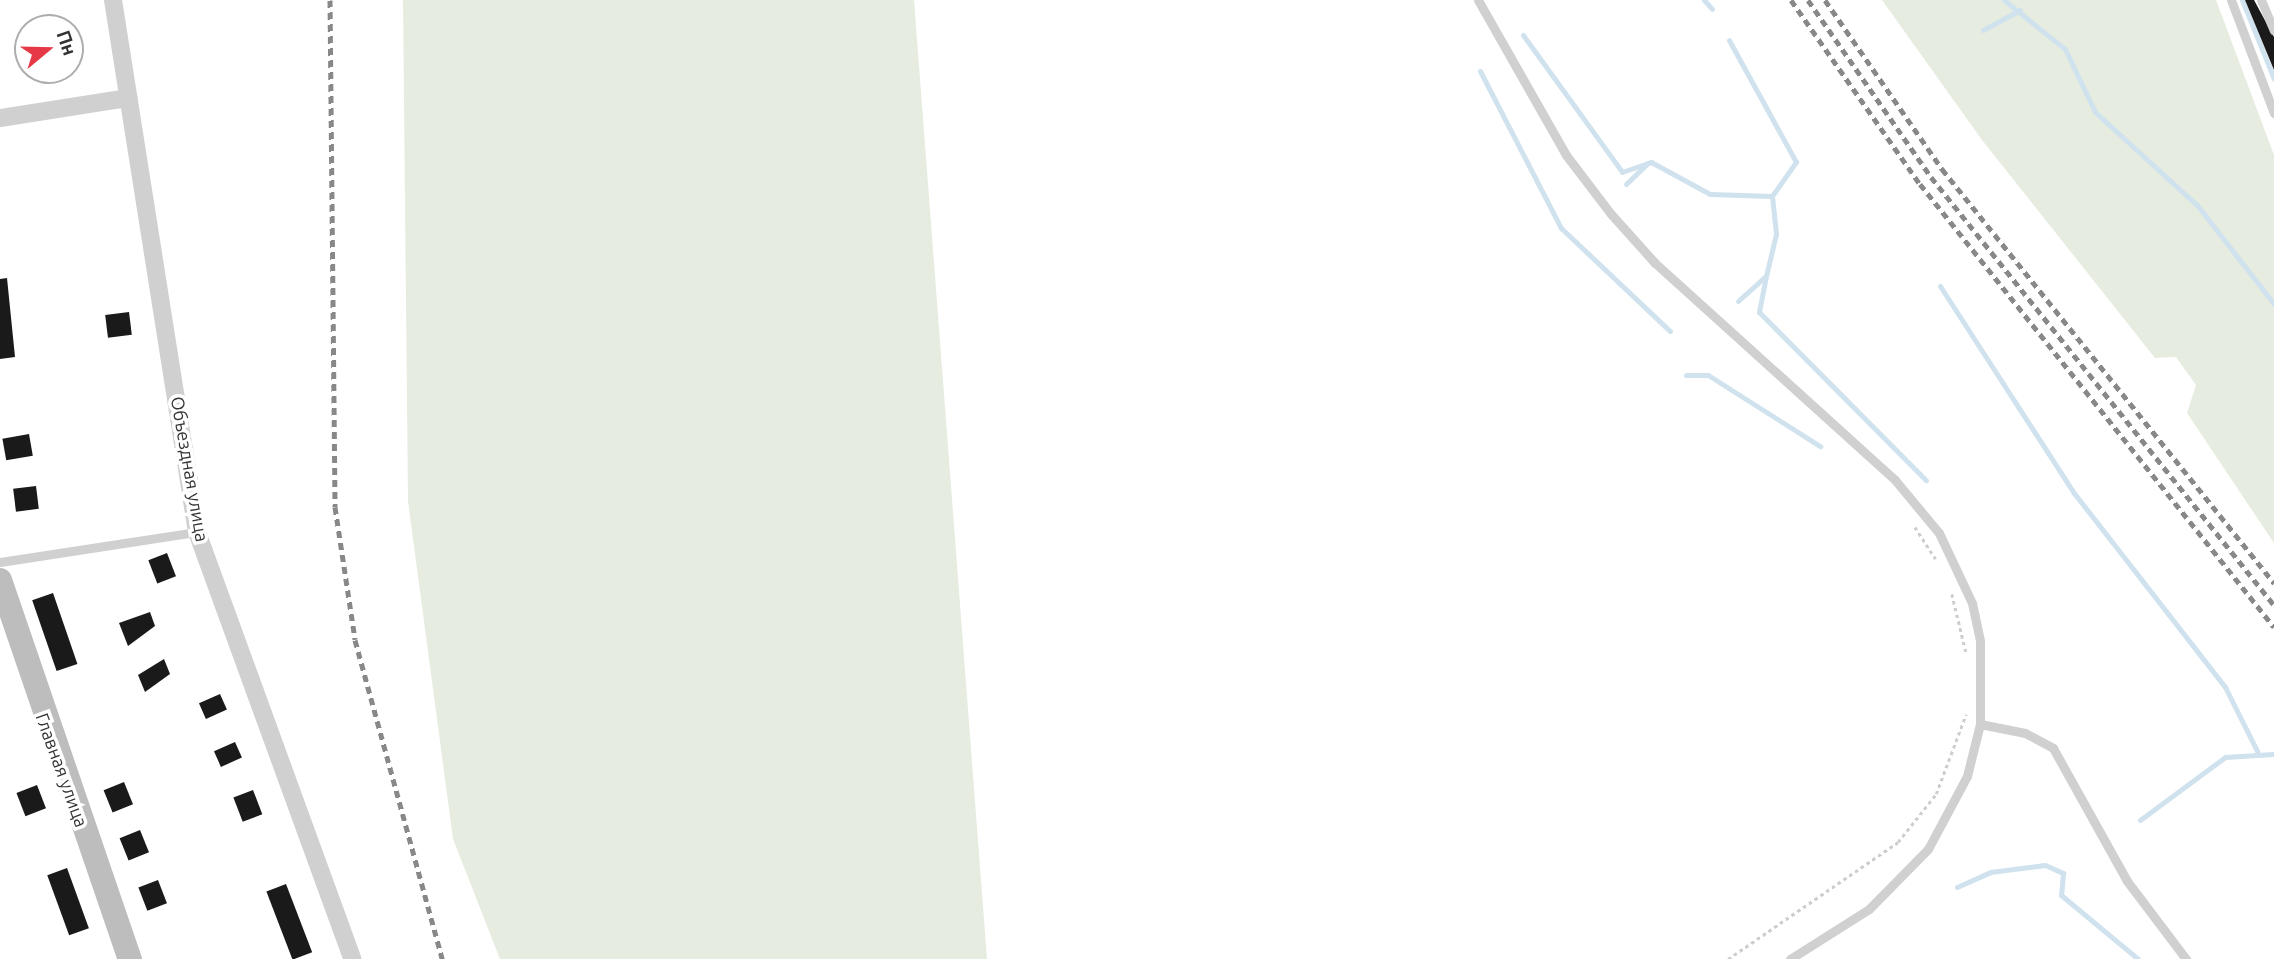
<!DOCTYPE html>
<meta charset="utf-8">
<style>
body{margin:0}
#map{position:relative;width:2274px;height:959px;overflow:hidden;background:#fff;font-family:Ubuntu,sans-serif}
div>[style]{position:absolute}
.green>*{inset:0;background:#e6ecdf}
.stream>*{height:5px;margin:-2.5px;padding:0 2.5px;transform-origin:2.5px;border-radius:2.5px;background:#cfe2ee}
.building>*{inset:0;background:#1a1a1a;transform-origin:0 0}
.path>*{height:2.5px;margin-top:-1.25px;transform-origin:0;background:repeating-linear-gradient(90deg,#cdcdcd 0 3.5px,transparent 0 7px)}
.lane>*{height:9px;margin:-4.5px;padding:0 4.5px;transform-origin:4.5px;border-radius:4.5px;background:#d0d0d0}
.street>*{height:18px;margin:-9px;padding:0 9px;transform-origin:9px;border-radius:9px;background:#d0d0d0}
.secondary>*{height:24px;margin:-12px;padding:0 12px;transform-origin:12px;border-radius:12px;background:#bdbdbd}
.rail>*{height:5px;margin-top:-2.5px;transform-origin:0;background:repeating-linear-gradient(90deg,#888 0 7px,transparent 0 12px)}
span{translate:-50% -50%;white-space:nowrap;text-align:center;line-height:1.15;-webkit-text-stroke:7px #fff;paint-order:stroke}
.street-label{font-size:18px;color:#333}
.north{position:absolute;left:14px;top:14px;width:70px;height:70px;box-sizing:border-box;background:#fff;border:2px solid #adadad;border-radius:50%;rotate:71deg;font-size:19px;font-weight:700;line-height:28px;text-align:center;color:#333}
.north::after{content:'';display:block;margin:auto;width:24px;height:32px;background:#e63946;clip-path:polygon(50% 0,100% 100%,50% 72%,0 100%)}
</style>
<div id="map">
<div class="green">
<i style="clip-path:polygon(403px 0,914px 0,987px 959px,500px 959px,453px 839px,408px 501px)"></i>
<i style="clip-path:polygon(1882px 0,2216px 0,2274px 155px,2274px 543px,2187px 413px,2196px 385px,2176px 357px,2155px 358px,1982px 140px)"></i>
</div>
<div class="stream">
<i style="left:1704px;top:0;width:12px;rotate:48deg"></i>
<i style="left:2004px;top:0;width:78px;rotate:38.8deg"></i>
<i style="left:2065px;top:49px;width:70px;rotate:64.5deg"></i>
<i style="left:2095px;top:112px;width:138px;rotate:42.4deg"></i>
<i style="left:2197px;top:205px;width:125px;rotate:52.1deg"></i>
<i style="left:2242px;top:0;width:85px;rotate:67.9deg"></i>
<i style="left:1983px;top:30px;width:42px;rotate:-28.4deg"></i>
<i style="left:1523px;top:35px;width:169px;rotate:54.1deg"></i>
<i style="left:1622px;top:172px;width:31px;rotate:-19deg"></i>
<i style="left:1651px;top:162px;width:67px;rotate:28.5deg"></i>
<i style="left:1710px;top:194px;width:62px;rotate:1.8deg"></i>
<i style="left:1772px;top:196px;width:42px;rotate:-54.8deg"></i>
<i style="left:1796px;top:162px;width:139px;rotate:-118.8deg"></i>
<i style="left:1480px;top:71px;width:177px;rotate:62.7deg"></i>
<i style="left:1561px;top:228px;width:150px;rotate:43.4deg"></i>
<i style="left:1626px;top:184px;width:29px;rotate:-44deg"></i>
<i style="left:1766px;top:276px;width:37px;rotate:101deg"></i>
<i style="left:1759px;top:312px;width:237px;rotate:45.2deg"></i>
<i style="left:1940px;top:286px;width:247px;rotate:57.1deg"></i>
<i style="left:2074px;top:493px;width:246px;rotate:52.1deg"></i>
<i style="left:2225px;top:687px;width:72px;rotate:63.4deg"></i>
<i style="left:1738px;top:301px;width:38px;rotate:-42deg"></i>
<i style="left:1766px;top:276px;width:43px;rotate:-76.6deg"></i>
<i style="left:1776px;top:234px;width:38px;rotate:-96deg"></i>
<i style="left:1686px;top:375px;width:22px"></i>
<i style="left:1708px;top:375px;width:133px;rotate:32.4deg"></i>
<i style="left:2140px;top:820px;width:106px;rotate:-36.5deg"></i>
<i style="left:2225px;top:757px;width:49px;rotate:-3.5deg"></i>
<i style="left:1957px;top:887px;width:36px;rotate:-24deg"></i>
<i style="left:1990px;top:872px;width:55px;rotate:-7.3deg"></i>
<i style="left:2045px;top:865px;width:20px;rotate:24deg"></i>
<i style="left:2063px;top:873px;width:22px;rotate:95deg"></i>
<i style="left:2061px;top:895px;width:100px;rotate:39.7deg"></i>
</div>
<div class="building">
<i style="clip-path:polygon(2245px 0,2254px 0,2274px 37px,2274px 70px)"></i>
<i style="clip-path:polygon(7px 278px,15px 357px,0 359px,0 279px)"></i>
<i style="left:129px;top:312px;width:23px;height:24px;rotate:83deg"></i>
<i style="left:29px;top:434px;width:22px;height:27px;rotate:80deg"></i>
<i style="left:36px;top:486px;width:23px;height:23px;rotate:83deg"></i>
<i style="left:167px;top:553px;width:25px;height:20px;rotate:69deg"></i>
<i style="left:53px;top:593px;width:75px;height:22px;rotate:71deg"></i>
<i style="clip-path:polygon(150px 612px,155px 626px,128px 646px,119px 623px)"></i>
<i style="clip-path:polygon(164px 659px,170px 674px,145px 692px,138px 675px)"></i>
<i style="left:220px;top:694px;width:17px;height:23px;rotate:66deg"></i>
<i style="left:235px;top:742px;width:17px;height:23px;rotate:66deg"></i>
<i style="left:124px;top:782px;width:24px;height:22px;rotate:68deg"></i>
<i style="left:37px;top:785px;width:25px;height:22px;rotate:69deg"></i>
<i style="left:253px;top:790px;width:26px;height:21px;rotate:69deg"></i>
<i style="left:140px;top:830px;width:24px;height:22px;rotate:68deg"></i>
<i style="left:67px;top:868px;width:64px;height:21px;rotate:70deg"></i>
<i style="left:158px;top:880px;width:25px;height:21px;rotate:69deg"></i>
<i style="left:286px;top:884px;width:73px;height:21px;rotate:69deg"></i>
</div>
<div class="path">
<i style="left:1915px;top:527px;width:38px;rotate:57deg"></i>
<i style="left:1952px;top:594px;width:60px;rotate:76.4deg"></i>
<i style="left:1728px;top:959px;width:206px;rotate:-34.5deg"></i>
<i style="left:1898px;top:842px;width:61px;rotate:-51.6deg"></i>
<i style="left:1936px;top:794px;width:85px;rotate:-69.4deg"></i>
</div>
<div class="lane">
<i style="left:1478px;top:0;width:178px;rotate:60.4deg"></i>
<i style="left:1566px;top:155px;width:74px;rotate:52.7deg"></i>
<i style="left:1611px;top:214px;width:66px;rotate:48.1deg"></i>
<i style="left:1655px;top:263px;width:324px;rotate:42.1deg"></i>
<i style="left:1895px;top:480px;width:69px;rotate:50.3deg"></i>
<i style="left:1939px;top:533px;width:77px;rotate:64.8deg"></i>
<i style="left:1972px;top:603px;width:39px;rotate:78deg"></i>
<i style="left:1980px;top:641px;width:83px;rotate:90deg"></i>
<i style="left:2231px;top:0;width:121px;rotate:69.2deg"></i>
<i style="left:2261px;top:0;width:33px;rotate:67deg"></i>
<i style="left:0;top:562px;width:199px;rotate:-8.7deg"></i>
<i style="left:1790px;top:959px;width:93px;rotate:-32.3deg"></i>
<i style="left:1869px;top:909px;width:84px;rotate:-45.5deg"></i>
<i style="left:1928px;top:849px;width:83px;rotate:-61.9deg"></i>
<i style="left:1967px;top:776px;width:54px;rotate:-76deg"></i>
<i style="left:1980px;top:724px;width:46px;rotate:11.3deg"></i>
<i style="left:2025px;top:733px;width:32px;rotate:28deg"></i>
<i style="left:2053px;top:748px;width:152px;rotate:60.9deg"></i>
<i style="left:2127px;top:881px;width:98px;rotate:52.9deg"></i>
</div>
<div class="street">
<i style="left:113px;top:0;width:539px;rotate:81.03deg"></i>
<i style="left:197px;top:532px;width:454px;rotate:70deg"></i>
<i style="left:0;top:118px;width:130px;rotate:-8.9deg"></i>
</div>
<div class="secondary">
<i style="left:0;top:580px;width:401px;rotate:71.1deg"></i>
</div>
<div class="rail">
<i style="left:330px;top:0;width:507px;rotate:89.43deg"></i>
<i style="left:335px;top:507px;width:134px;rotate:81.4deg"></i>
<i style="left:355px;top:640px;width:331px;rotate:74.7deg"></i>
<i style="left:1791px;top:0;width:225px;rotate:55deg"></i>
<i style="left:1920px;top:184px;width:567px;rotate:51.37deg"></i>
<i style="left:1808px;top:0;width:216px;rotate:55.2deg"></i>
<i style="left:1931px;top:177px;width:548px;rotate:51.29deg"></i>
<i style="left:1825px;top:0;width:206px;rotate:55.3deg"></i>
<i style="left:1942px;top:169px;width:531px;rotate:51.27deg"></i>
</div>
<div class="street-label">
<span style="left:190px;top:469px;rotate:80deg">Объездная улица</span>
<span style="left:62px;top:770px;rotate:70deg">Главная улица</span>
</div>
<div class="north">Пн</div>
</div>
